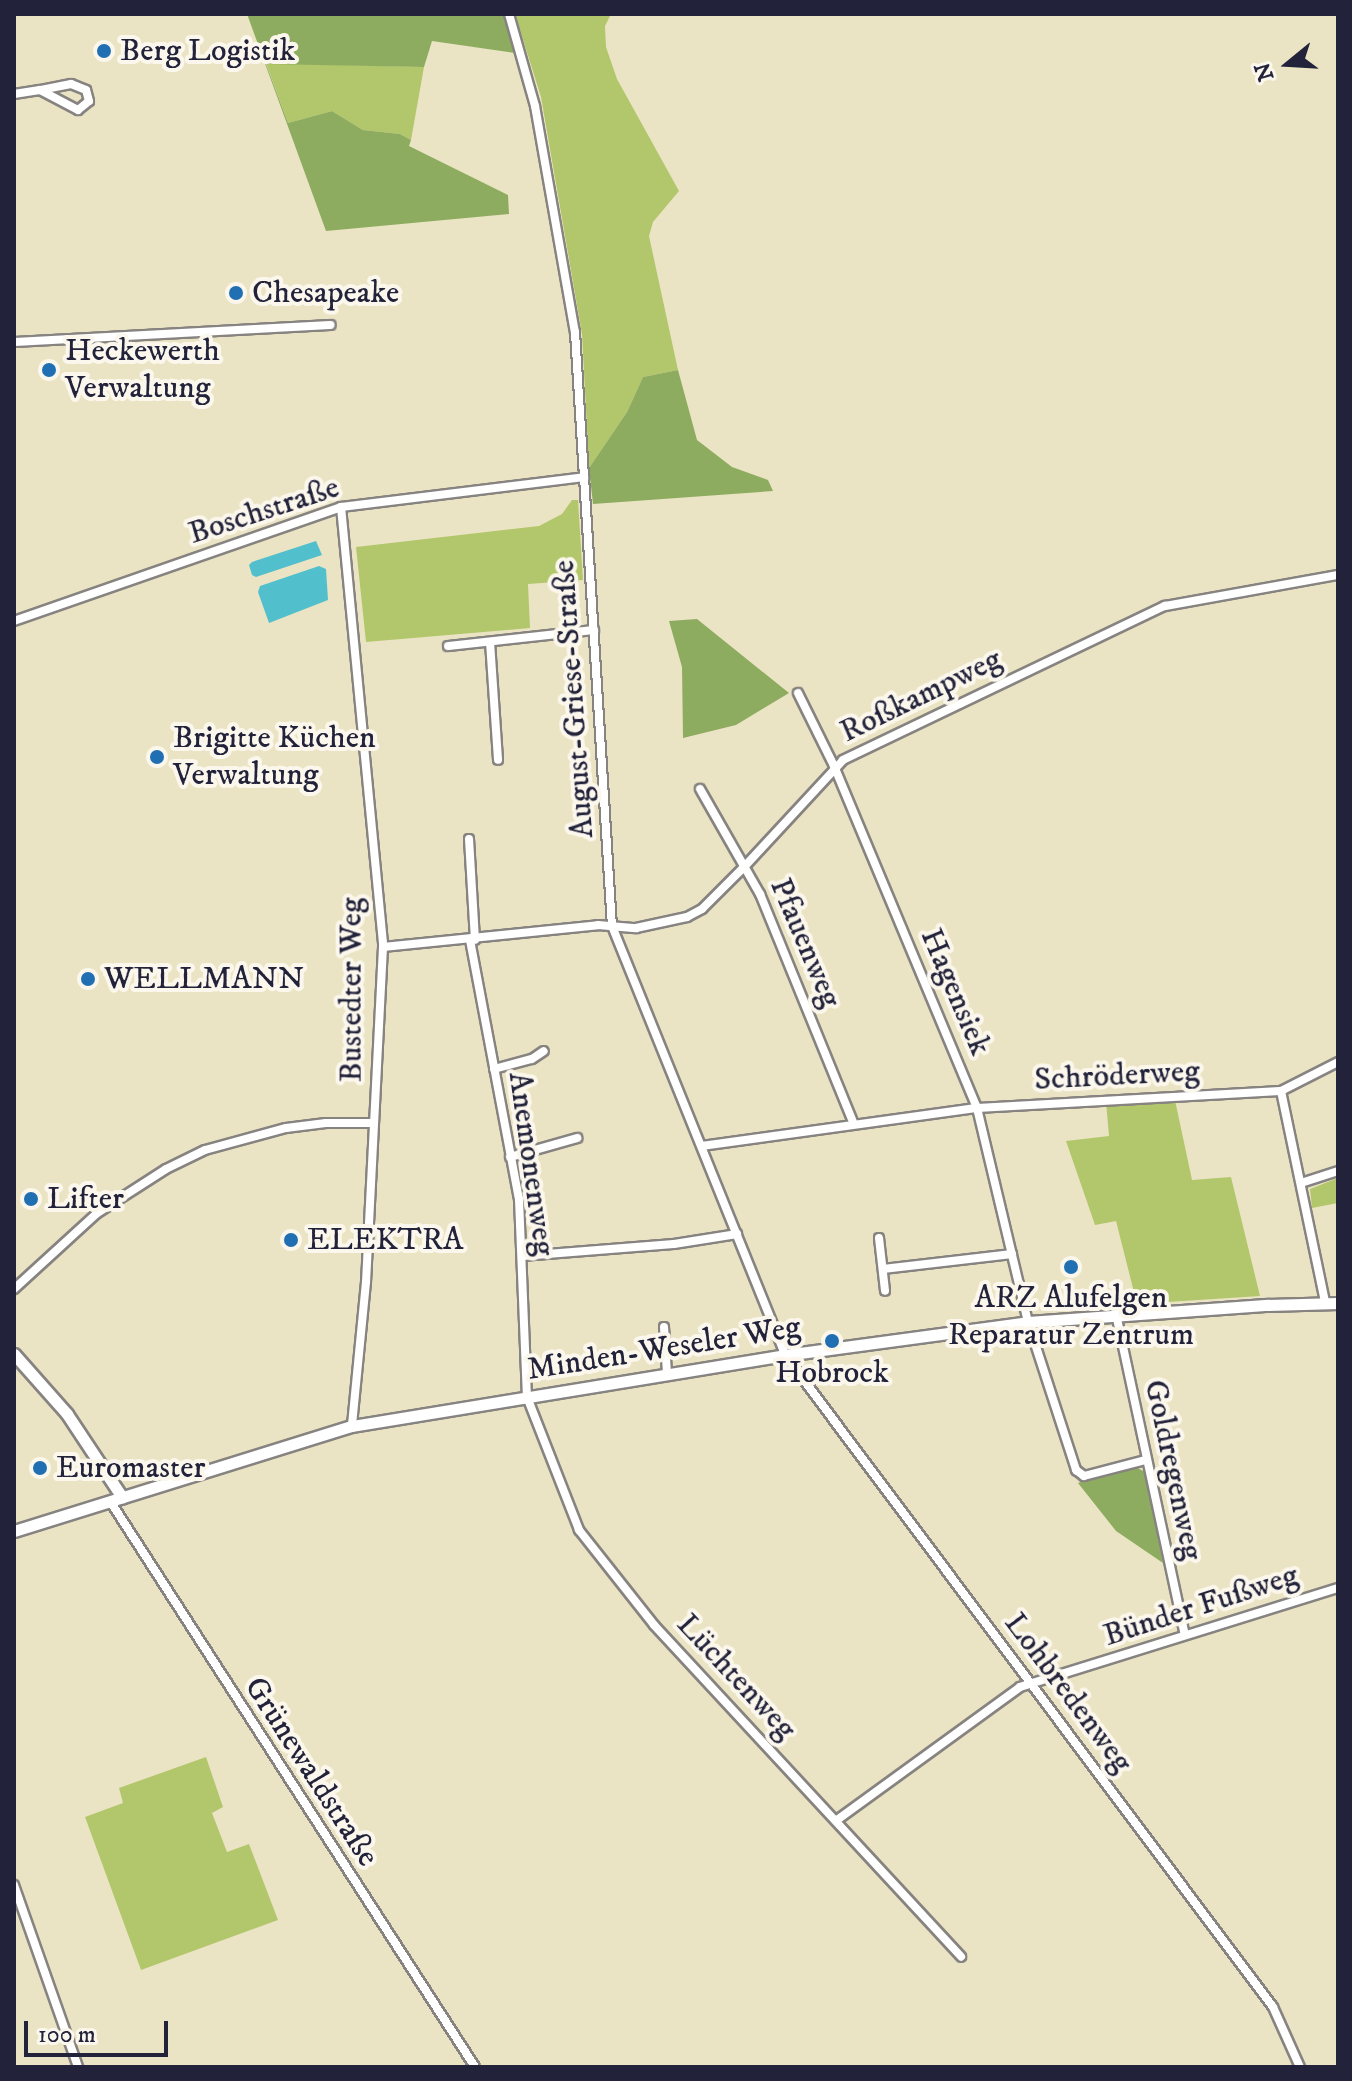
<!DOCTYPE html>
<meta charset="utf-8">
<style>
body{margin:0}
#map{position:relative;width:1352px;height:2081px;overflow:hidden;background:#ebe4c4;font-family:"IM FELL DW Pica",serif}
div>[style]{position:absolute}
.green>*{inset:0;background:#b2c76b}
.forest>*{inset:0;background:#8dac5f}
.water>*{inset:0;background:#52bfcc}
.roads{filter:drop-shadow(2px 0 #868380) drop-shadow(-2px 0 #868380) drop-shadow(0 2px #868380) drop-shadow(0 -2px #868380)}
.street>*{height:8px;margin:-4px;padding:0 4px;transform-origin:4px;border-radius:4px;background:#fff}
.secondary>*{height:11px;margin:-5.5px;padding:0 5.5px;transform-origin:5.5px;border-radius:5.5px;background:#fff}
.dots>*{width:22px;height:22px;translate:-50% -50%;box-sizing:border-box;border:4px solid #fbf7ec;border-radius:50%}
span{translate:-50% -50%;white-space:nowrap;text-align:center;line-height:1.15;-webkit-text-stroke:8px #fbf7ec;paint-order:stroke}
.poi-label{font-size:32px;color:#22223b}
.left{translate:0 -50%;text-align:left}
.street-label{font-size:32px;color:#22223b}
.frame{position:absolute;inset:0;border:16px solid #22223b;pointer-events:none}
.north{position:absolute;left:1248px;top:24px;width:80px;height:80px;-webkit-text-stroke:6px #fbf7ec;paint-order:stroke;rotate:252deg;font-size:22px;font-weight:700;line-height:32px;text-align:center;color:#22223b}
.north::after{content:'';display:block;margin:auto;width:28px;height:36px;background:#22223b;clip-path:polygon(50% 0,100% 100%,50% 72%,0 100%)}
.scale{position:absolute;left:24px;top:2021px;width:144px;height:36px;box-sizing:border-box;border:4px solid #22223b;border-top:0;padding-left:10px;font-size:24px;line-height:28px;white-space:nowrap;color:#22223b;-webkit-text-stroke:6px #fbf7ec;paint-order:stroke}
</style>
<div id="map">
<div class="green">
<i style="clip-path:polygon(515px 14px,611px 14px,605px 26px,606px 47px,617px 79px,679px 191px,653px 222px,649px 236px,678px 370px,643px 377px,627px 412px,589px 468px,582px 334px,541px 97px)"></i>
<i style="clip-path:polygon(266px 63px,424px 67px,411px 140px,400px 134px,363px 130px,332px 111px,288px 123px)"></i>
<i style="clip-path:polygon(572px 500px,578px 500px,583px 580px,528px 584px,530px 628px,366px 642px,356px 547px,539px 526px,562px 514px)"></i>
<i style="clip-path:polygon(1175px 1100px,1192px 1180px,1231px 1177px,1260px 1296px,1137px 1304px,1116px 1221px,1095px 1225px,1066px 1141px,1109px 1136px,1106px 1102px)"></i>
<i style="clip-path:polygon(1338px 1178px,1338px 1203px,1312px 1208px,1310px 1189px)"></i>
<i style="clip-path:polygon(206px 1757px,223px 1807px,212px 1813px,227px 1852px,249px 1844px,278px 1920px,141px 1970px,85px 1817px,123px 1803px,119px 1788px)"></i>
</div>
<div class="forest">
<i style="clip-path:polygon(247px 14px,504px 14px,515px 53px,432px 41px,424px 67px,266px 64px,288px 123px,332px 111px,363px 130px,400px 134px,411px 140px,409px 146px,508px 195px,509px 214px,326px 231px)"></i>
<i style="clip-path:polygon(678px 370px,697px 440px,732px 467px,768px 480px,773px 491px,593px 504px,589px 468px,627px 412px,643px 377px)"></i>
<i style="clip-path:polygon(697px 619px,789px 693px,736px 725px,683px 738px,682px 667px,669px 621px)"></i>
<i style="clip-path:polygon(1134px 1466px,1145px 1472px,1163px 1563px,1116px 1531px,1078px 1483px)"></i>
</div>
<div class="water">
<i style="clip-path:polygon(316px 541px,322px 555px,256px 577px,252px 575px,249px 565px,252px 562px)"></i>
<i style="clip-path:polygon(319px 566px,326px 569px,328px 600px,269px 623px,258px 592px,260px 586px)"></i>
</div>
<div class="roads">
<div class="street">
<i style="left:509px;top:14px;width:96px;rotate:74.2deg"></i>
<i style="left:535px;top:106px;width:230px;rotate:80deg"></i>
<i style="left:575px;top:332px;width:595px;rotate:86.44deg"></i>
<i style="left:612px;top:926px;width:463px;rotate:68deg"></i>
<i style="left:785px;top:1355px;width:814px;rotate:53.19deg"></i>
<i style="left:1273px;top:2007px;width:66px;rotate:65.8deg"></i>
<i style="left:14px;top:94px;width:26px;rotate:-9deg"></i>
<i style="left:40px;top:90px;width:43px;rotate:27.8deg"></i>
<i style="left:78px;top:110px;width:14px;rotate:-39deg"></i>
<i style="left:89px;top:101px;width:11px;rotate:-105deg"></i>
<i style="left:86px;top:90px;width:16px;rotate:-158deg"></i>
<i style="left:71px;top:84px;width:32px;rotate:169deg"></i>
<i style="left:14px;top:342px;width:317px;rotate:-3.1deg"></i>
<i style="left:341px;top:507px;width:442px;rotate:84.5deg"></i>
<i style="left:383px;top:947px;width:335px;rotate:92.9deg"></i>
<i style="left:366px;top:1282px;width:145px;rotate:95.6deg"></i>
<i style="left:14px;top:621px;width:346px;rotate:-19.2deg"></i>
<i style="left:341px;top:507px;width:245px;rotate:-7deg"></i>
<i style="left:490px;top:642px;width:118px;rotate:86.1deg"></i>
<i style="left:448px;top:646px;width:147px;rotate:-6.3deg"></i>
<i style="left:798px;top:693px;width:81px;rotate:63.7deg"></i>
<i style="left:834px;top:766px;width:371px;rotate:67.3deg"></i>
<i style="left:977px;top:1108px;width:220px;rotate:76.6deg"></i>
<i style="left:1028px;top:1322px;width:156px;rotate:72deg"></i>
<i style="left:1076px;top:1470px;width:10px;rotate:37deg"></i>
<i style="left:1084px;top:1476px;width:64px;rotate:-14.5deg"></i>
<i style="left:700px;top:789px;width:121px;rotate:60.3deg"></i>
<i style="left:760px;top:894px;width:246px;rotate:67.8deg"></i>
<i style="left:469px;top:839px;width:101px;rotate:86.6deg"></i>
<i style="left:470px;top:940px;width:264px;rotate:79.3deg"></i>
<i style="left:519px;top:1199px;width:198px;rotate:87.7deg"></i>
<i style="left:527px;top:1397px;width:143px;rotate:68.6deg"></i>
<i style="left:579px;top:1530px;width:121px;rotate:51.7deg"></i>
<i style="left:654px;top:1625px;width:452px;rotate:47.2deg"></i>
<i style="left:383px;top:947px;width:216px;rotate:-5.8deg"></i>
<i style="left:598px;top:925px;width:38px;rotate:5deg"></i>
<i style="left:636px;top:928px;width:52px;rotate:-12.2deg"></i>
<i style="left:687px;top:917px;width:17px;rotate:-28deg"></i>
<i style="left:702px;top:909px;width:61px;rotate:-45deg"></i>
<i style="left:745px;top:866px;width:144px;rotate:-47.2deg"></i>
<i style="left:843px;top:760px;width:357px;rotate:-25.6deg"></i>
<i style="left:1165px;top:606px;width:176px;rotate:-10.2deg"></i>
<i style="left:494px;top:1069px;width:39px;rotate:-15deg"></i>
<i style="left:532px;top:1059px;width:14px;rotate:-34deg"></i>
<i style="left:1281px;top:1091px;width:216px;rotate:78.2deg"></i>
<i style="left:702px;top:1146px;width:278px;rotate:-7.9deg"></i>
<i style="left:977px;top:1108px;width:304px;rotate:-3.2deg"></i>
<i style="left:1281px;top:1091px;width:64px;rotate:-27deg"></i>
<i style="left:510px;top:1157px;width:70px;rotate:-15.8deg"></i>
<i style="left:1301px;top:1183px;width:39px;rotate:-18deg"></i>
<i style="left:879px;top:1238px;width:53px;rotate:83.5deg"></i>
<i style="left:522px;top:1256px;width:152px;rotate:-4.5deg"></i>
<i style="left:674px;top:1244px;width:64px;rotate:-9deg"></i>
<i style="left:883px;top:1269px;width:130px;rotate:-6.6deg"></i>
<i style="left:14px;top:1289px;width:111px;rotate:-42.4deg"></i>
<i style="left:96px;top:1214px;width:83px;rotate:-32.7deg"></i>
<i style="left:166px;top:1169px;width:43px;rotate:-26deg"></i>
<i style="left:205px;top:1150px;width:84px;rotate:-15.2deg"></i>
<i style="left:286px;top:1128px;width:40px;rotate:-7.1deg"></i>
<i style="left:326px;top:1123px;width:48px"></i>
<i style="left:1116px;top:1314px;width:328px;rotate:77.9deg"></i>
<i style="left:664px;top:1327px;width:47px;rotate:86.3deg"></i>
<i style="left:110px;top:1501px;width:673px;rotate:57.18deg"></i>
<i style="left:837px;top:1820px;width:226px;rotate:-36deg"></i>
<i style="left:1020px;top:1687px;width:333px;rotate:-17.3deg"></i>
<i style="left:14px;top:1885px;width:193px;rotate:70.6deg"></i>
</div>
<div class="secondary">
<i style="left:14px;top:1354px;width:80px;rotate:48.5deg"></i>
<i style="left:67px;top:1414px;width:100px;rotate:56.5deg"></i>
<i style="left:14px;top:1531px;width:354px;rotate:-17.3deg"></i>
<i style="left:352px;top:1426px;width:439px;rotate:-9.3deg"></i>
<i style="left:785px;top:1355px;width:245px;rotate:-7.7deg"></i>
<i style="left:1028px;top:1322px;width:241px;rotate:-4.1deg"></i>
<i style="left:1268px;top:1305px;width:70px;rotate:-1.6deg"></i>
</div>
</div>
<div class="dots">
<i style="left:104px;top:51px;background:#1f6fb2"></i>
<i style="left:236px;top:293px;background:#1f6fb2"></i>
<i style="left:49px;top:370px;background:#1f6fb2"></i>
<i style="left:157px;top:757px;background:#1f6fb2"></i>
<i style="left:88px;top:979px;background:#1f6fb2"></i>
<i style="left:31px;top:1199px;background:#1f6fb2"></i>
<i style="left:291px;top:1240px;background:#1f6fb2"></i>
<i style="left:1071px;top:1267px;background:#1f6fb2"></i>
<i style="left:832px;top:1341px;background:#1f6fb2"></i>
<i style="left:40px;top:1468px;background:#1f6fb2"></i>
</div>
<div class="poi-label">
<span class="left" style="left:120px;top:51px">Berg Logistik</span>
<span class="left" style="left:252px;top:293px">Chesapeake</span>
<span class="left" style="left:65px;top:370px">Heckewerth<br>Verwaltung</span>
<span class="left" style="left:173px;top:757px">Brigitte Küchen<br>Verwaltung</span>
<span class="left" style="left:104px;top:979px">WELLMANN</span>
<span class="left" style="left:47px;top:1199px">Lifter</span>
<span class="left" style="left:307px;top:1240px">ELEKTRA</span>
<span style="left:1071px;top:1317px">ARZ Alufelgen<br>Reparatur Zentrum</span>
<span style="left:832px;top:1373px">Hobrock</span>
<span class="left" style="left:56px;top:1468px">Euromaster</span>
</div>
<div class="street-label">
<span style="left:264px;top:511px;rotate:-18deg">Boschstraße</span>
<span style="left:921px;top:696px;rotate:-26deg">Roßkampweg</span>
<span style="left:574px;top:699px;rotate:-94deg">August-Griese-Straße</span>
<span style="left:805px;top:943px;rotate:67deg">Pfauenweg</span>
<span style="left:352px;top:990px;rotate:-90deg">Bustedter Weg</span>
<span style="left:955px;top:992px;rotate:67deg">Hagensiek</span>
<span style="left:1117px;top:1076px;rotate:-3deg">Schröderweg</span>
<span style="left:531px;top:1164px;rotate:82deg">Anemonenweg</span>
<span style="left:664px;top:1349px;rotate:-9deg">Minden-Weseler Weg</span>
<span style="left:1173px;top:1470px;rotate:78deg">Goldregenweg</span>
<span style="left:1201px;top:1606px;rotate:-18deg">Bünder Fußweg</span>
<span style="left:736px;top:1677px;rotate:47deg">Lüchtenweg</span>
<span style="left:1068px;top:1693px;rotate:53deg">Lohbredenweg</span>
<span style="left:311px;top:1772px;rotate:57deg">Grünewaldstraße</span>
</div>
<div class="frame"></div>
<div class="north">N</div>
<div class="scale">100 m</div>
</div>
